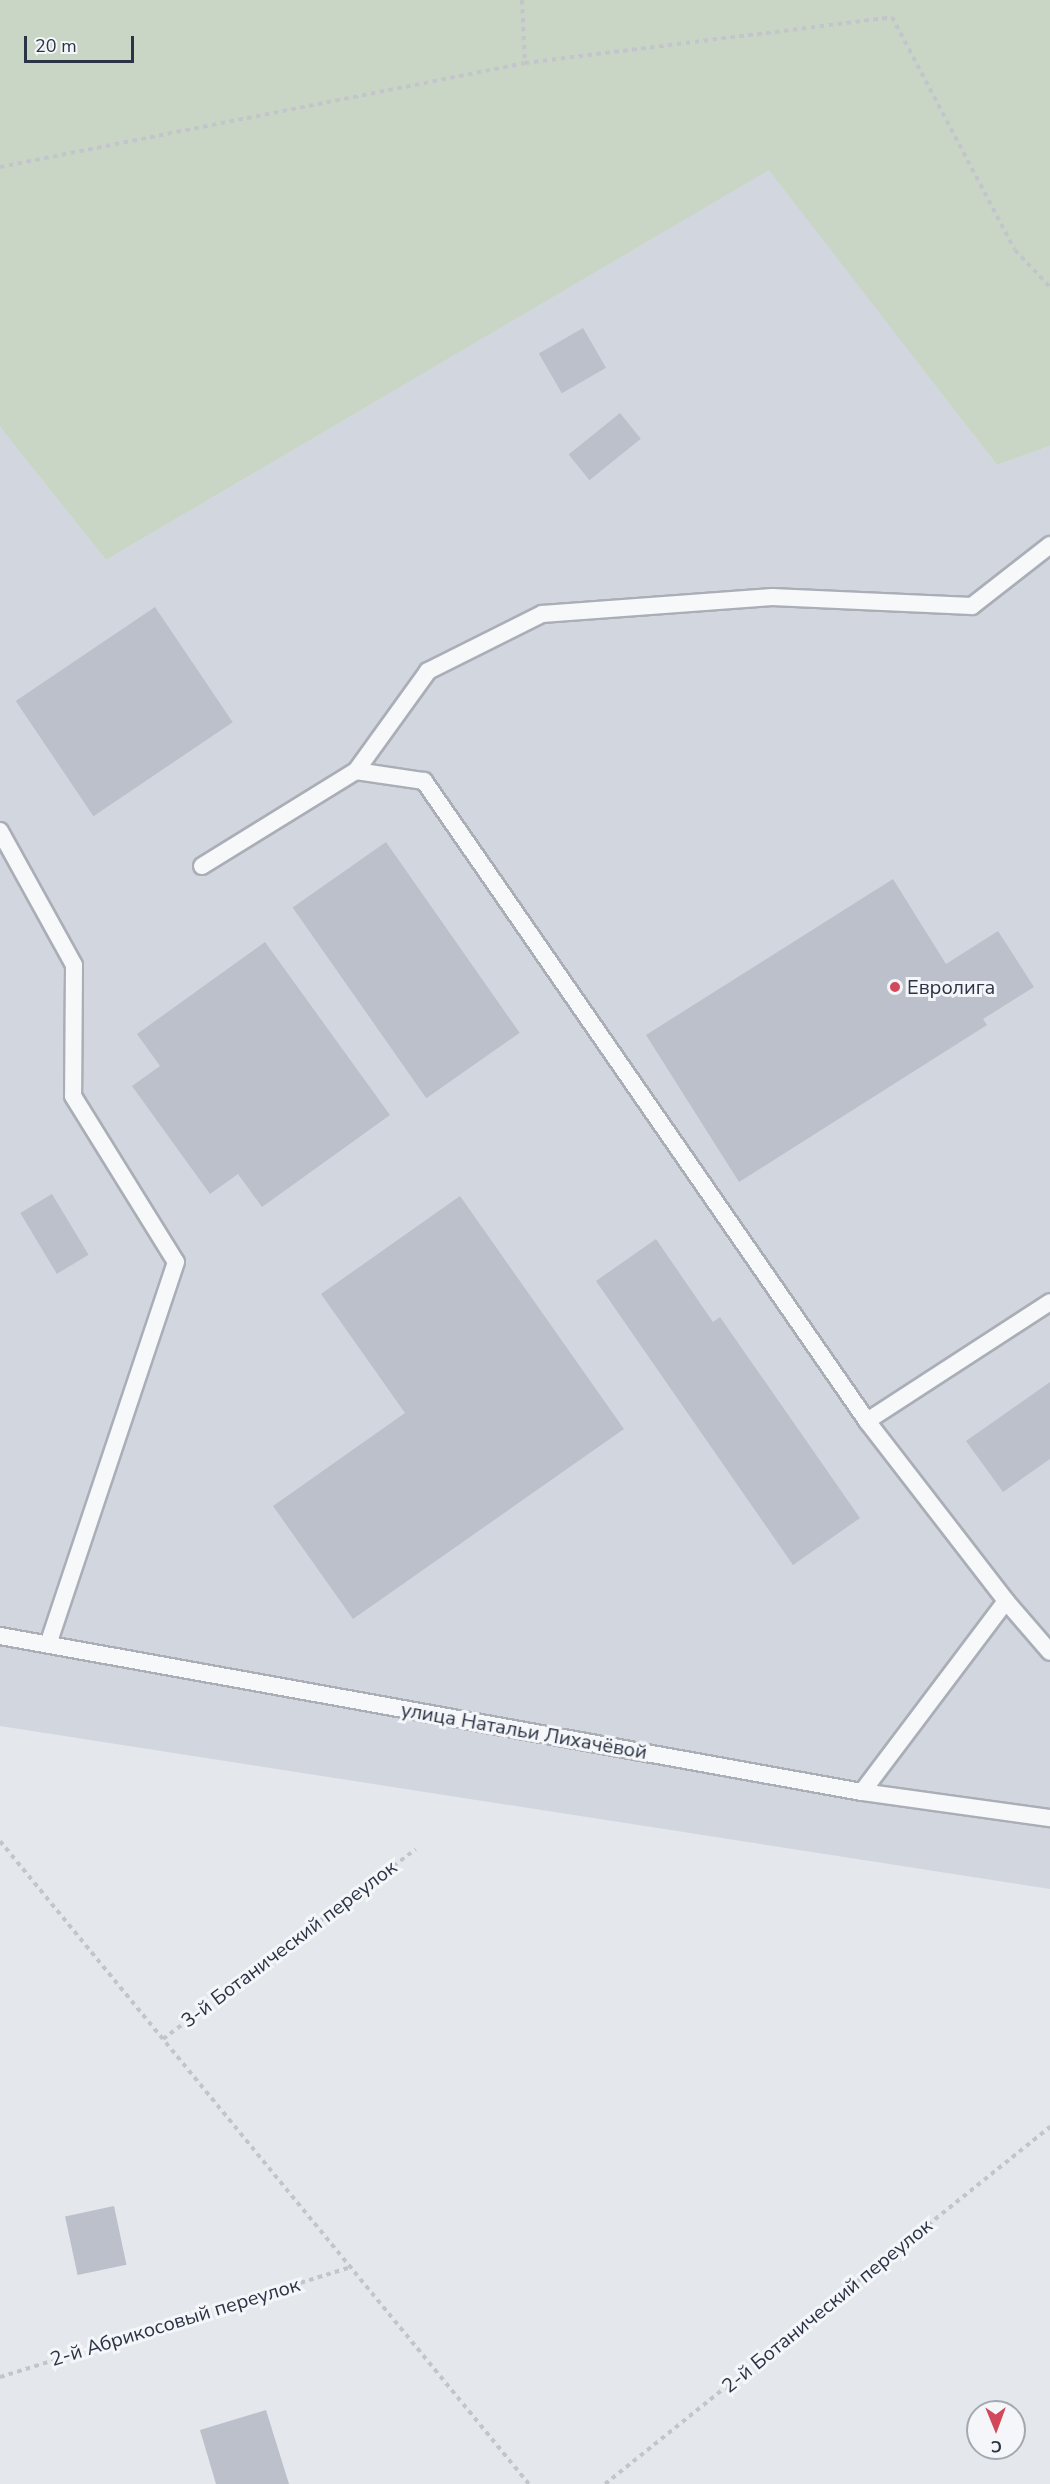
<!DOCTYPE html>
<meta charset="utf-8">
<style>
body{margin:0}
#map{position:relative;width:1050px;height:2484px;overflow:hidden;background:#e4e7ec;font-family:"Nunito Sans",sans-serif}
div>[style]{position:absolute}
.built>*{inset:0;background:#d2d6de}
.green>*{inset:0;background:#c9d6c5}
.building>*{inset:0;background:#bbc0ca;transform-origin:0 0}
.path>*{height:4px;margin-top:-2px;transform-origin:0;background:repeating-linear-gradient(90deg,#c2c5cb 0 4.5px,transparent 0 9px)}
.roads{filter:drop-shadow(2px 0 #a9aeb7) drop-shadow(-2px 0 #a9aeb7) drop-shadow(0 2px #a9aeb7) drop-shadow(0 -2px #a9aeb7)}
.service>*{height:16px;margin:-8px;padding:0 8px;transform-origin:8px;border-radius:8px;background:#f7f8fa}
.dots>*{width:16px;height:16px;translate:-50% -50%;box-sizing:border-box;border:3px solid #f4f6f9;border-radius:50%}
span{translate:-50% -50%;white-space:nowrap;text-align:center;line-height:1.15;-webkit-text-stroke:6px #f4f6f9;paint-order:stroke}
.poi-label{font-size:20px;color:#2b3445}
.left{translate:0 -50%;text-align:left}
.street-label{font-size:20px;color:#2b3445}
.north{position:absolute;left:966px;top:2400px;width:60px;height:60px;box-sizing:border-box;background:#f4f6f9;border:2px solid #a4a8b1;border-radius:50%;rotate:179deg;font-size:16px;font-weight:700;line-height:24px;text-align:center;color:#2b3445}
.north::after{content:'';display:block;margin:auto;width:21px;height:27px;background:#d1495b;clip-path:polygon(50% 0,100% 100%,50% 72%,0 100%)}
.scale{position:absolute;left:24px;top:36px;width:110px;height:27px;box-sizing:border-box;border:3px solid #2b3445;border-top:0;padding-left:8px;font-size:18px;line-height:21px;white-space:nowrap;color:#2b3445;-webkit-text-stroke:4px #f4f6f9;paint-order:stroke}
</style>
<div id="map">
<div class="built">
<i style="clip-path:polygon(770px 169px,997px 465px,1050px 446px,1050px 1889px,0 1726px,0 427px,106px 560px)"></i>
</div>
<div class="green">
<i style="clip-path:polygon(0 0,1050px 0,1050px 446px,997px 465px,769px 170px,106px 560px,0 427px)"></i>
</div>
<div class="building">
<i style="left:583px;top:328px;width:46px;height:51px;rotate:60deg"></i>
<i style="left:620px;top:413px;width:33px;height:66px;rotate:51deg"></i>
<i style="left:155px;top:607px;width:139px;height:168px;rotate:56deg"></i>
<i style="left:386px;top:842px;width:233px;height:114px;rotate:55deg"></i>
<i style="clip-path:polygon(893px 879px,946px 964px,998px 931px,1034px 987px,983px 1019px,987px 1025px,739px 1182px,646px 1035px)"></i>
<i style="clip-path:polygon(265px 942px,390px 1115px,262px 1207px,238px 1174px,210px 1194px,132px 1086px,160px 1066px,137px 1034px)"></i>
<i style="left:52px;top:1194px;width:71px;height:37px;rotate:59deg"></i>
<i style="clip-path:polygon(460px 1196px,624px 1429px,353px 1619px,273px 1506px,405px 1413px,321px 1294px)"></i>
<i style="clip-path:polygon(656px 1239px,713px 1322px,720px 1317px,860px 1518px,793px 1565px,596px 1281px)"></i>
<i style="clip-path:polygon(1050px 1382px,1050px 1459px,1003px 1492px,966px 1441px)"></i>
<i style="left:114px;top:2206px;width:60px;height:50px;rotate:78deg"></i>
<i style="clip-path:polygon(266px 2410px,289px 2484px,216px 2484px,200px 2430px)"></i>
</div>
<div class="path">
<i style="left:522px;top:0;width:63px;rotate:87.3deg"></i>
<i style="left:525px;top:63px;width:370px;rotate:-7.1deg"></i>
<i style="left:892px;top:17px;width:263px;rotate:62.2deg"></i>
<i style="left:1015px;top:250px;width:51px;rotate:46.6deg"></i>
<i style="left:0;top:167px;width:535px;rotate:-11.2deg"></i>
<i style="left:0;top:1841px;width:833px;rotate:50.56deg"></i>
<i style="left:163px;top:2039px;width:316px;rotate:-36.9deg"></i>
<i style="left:0;top:2377px;width:367px;rotate:-17.4deg"></i>
<i style="left:605px;top:2484px;width:571px;rotate:-38.74deg"></i>
</div>
<div class="roads">
<div class="service">
<i style="left:356px;top:771px;width:123px;rotate:-54.2deg"></i>
<i style="left:428px;top:671px;width:127px;rotate:-26.6deg"></i>
<i style="left:542px;top:614px;width:231px;rotate:-4.2deg"></i>
<i style="left:772px;top:597px;width:200px;rotate:2.6deg"></i>
<i style="left:972px;top:606px;width:99px;rotate:-38deg"></i>
<i style="left:0;top:831px;width:153px;rotate:61.1deg"></i>
<i style="left:74px;top:965px;width:131px;rotate:90.4deg"></i>
<i style="left:73px;top:1096px;width:195px;rotate:58.2deg"></i>
<i style="left:176px;top:1262px;width:403px;rotate:108.5deg"></i>
<i style="left:202px;top:866px;width:181px;rotate:-31.7deg"></i>
<i style="left:356px;top:771px;width:69px;rotate:8.4deg"></i>
<i style="left:424px;top:781px;width:778px;rotate:55.31deg"></i>
<i style="left:867px;top:1421px;width:227px;rotate:52.3deg"></i>
<i style="left:1006px;top:1601px;width:239px;rotate:127deg"></i>
<i style="left:867px;top:1421px;width:218px;rotate:-33deg"></i>
<i style="left:1006px;top:1601px;width:67px;rotate:49.2deg"></i>
<i style="left:0;top:1636px;width:876px;rotate:10.26deg"></i>
<i style="left:862px;top:1792px;width:190px;rotate:7.9deg"></i>
</div>
</div>
<div class="dots">
<i style="left:895px;top:987px;background:#d1495b"></i>
</div>
<div class="poi-label">
<span class="left" style="left:907px;top:987px">Евролига</span>
</div>
<div class="street-label">
<span style="left:524px;top:1731px;rotate:10deg">улица Натальи Лихачёвой</span>
<span style="left:289px;top:1944px;rotate:-37deg">3-й Ботанический переулок</span>
<span style="left:827px;top:2306px;rotate:-39deg">2-й Ботанический переулок</span>
<span style="left:175px;top:2322px;rotate:-17deg">2-й Абрикосовый переулок</span>
</div>
<div class="north">С</div>
<div class="scale">20 m</div>
</div>
